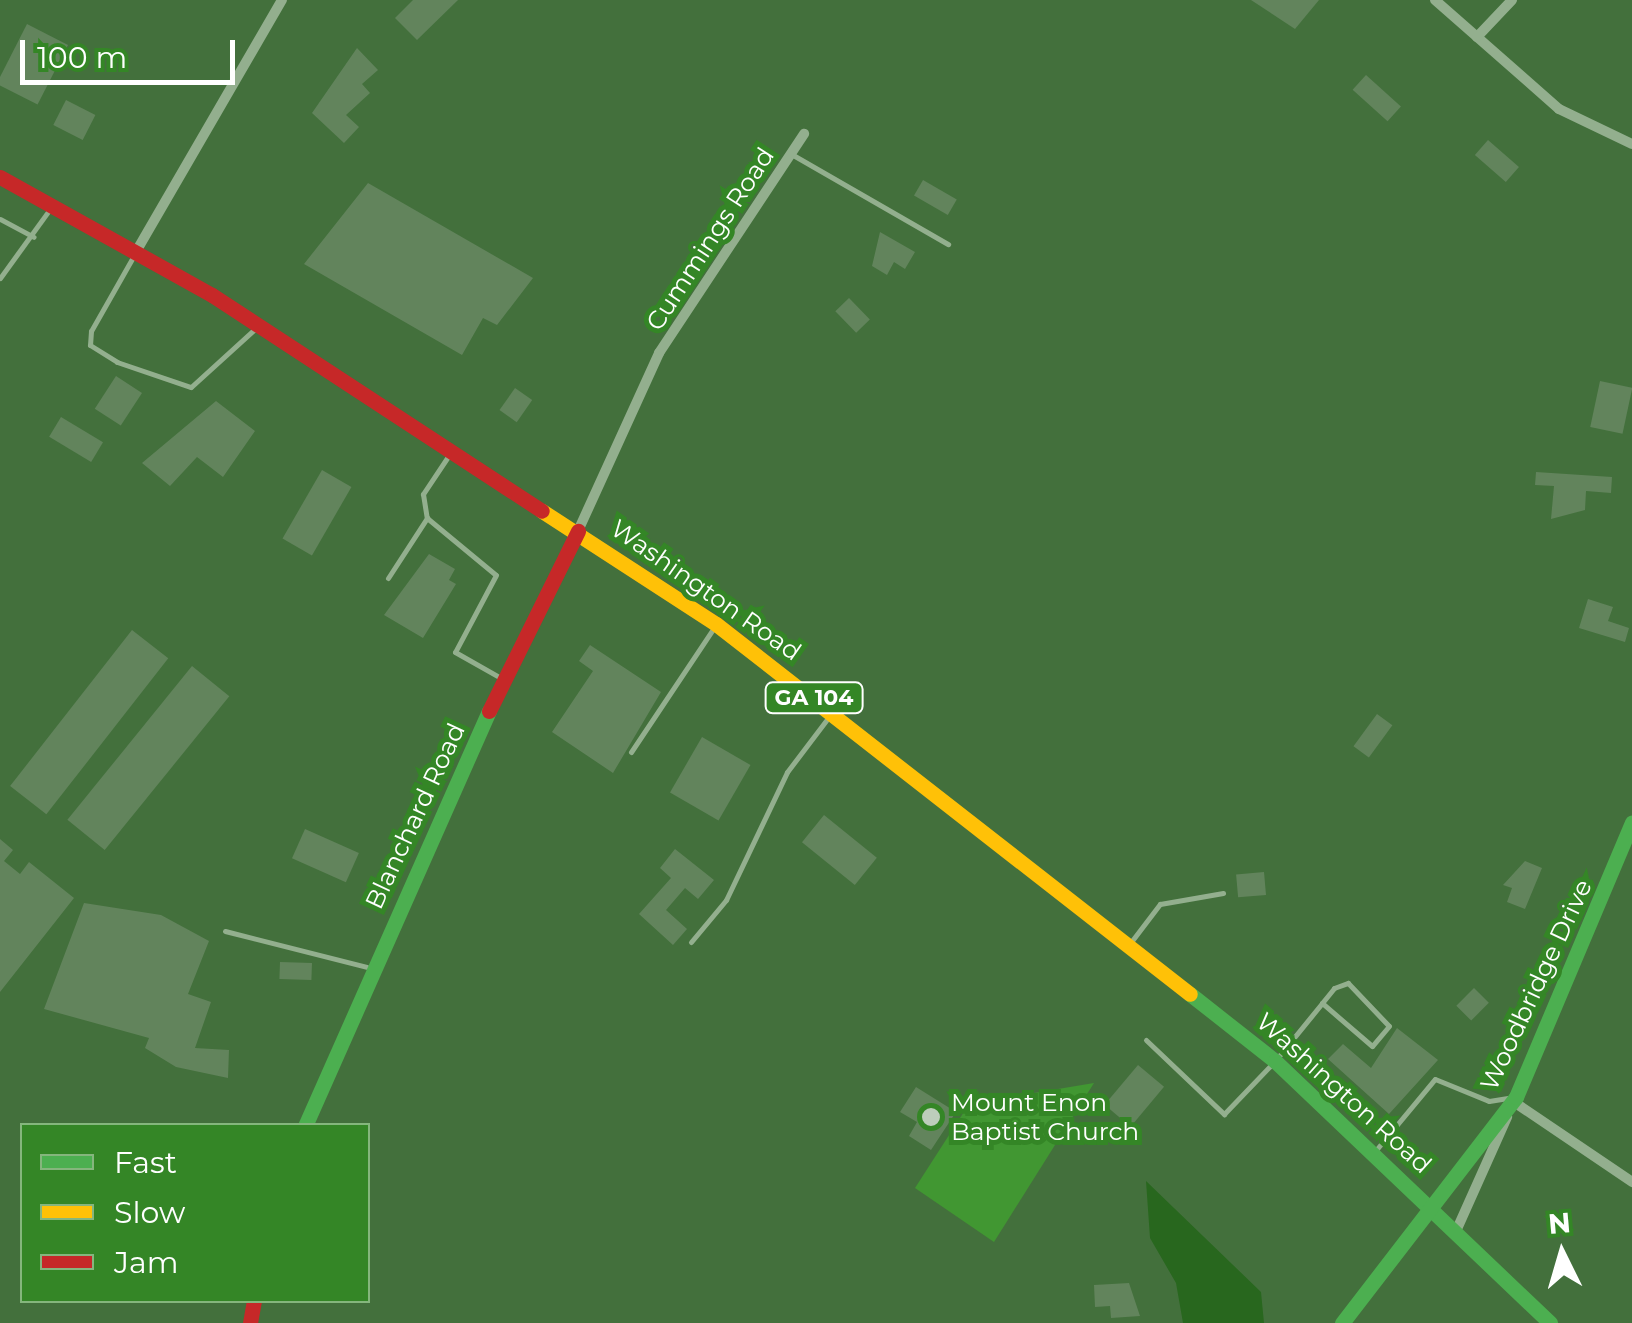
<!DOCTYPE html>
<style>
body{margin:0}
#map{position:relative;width:1632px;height:1323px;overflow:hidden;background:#43703c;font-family:Montserrat,sans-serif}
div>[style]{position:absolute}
.green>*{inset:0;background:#419732}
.water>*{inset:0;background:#28671e}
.building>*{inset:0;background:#62845c;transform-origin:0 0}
.lane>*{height:5px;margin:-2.5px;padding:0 2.5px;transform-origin:2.5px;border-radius:2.5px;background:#93af8e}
.street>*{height:10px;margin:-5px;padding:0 5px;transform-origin:5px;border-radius:5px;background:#93af8e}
.fast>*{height:15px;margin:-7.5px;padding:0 7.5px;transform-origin:7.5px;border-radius:7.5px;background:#4caf50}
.slow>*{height:15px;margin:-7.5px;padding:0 7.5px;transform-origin:7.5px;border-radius:7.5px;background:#ffc107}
.jam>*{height:15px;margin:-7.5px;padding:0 7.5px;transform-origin:7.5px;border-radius:7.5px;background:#c62828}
.dots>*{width:28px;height:28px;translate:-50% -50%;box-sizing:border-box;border:5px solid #348626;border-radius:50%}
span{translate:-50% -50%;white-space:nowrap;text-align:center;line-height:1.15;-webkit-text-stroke:10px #348626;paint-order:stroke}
.shield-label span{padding:2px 8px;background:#348626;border:2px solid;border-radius:8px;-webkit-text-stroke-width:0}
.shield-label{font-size:22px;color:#fff;font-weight:700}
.street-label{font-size:25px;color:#fff}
.poi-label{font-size:25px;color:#fff}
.left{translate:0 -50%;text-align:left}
.legend{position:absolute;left:20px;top:1123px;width:350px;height:180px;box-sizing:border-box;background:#348626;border:2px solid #85b67d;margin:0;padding:12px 18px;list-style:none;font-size:30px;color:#fff}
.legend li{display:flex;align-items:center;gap:20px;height:50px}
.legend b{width:50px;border:2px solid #85b67d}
.north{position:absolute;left:1512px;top:1203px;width:100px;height:100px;-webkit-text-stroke:8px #348626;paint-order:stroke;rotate:355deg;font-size:28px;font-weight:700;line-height:40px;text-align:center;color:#fff}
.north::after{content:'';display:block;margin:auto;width:35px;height:45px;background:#fff;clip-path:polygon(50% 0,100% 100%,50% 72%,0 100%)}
.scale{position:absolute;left:20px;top:40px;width:215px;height:45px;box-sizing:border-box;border:5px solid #fff;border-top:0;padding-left:12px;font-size:30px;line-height:35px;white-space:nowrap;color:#fff;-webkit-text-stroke:8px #348626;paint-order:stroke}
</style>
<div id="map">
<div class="green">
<i style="clip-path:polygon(1094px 1083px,994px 1242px,915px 1188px,969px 1104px)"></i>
</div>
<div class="water">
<i style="clip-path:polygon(1146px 1181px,1261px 1292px,1264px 1323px,1183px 1323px,1176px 1283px,1150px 1238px)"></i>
</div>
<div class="building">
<i style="clip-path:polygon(413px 0,458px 0,417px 40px,395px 18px)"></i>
<i style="clip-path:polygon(1251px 0,1319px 0,1295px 29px)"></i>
<i style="left:27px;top:24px;width:46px;height:67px;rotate:27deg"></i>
<i style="clip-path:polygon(357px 48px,378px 70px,362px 84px,370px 93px,346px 115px,359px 127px,344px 143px,312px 113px)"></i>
<i style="left:1366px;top:75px;width:47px;height:20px;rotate:42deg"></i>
<i style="left:66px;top:100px;width:33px;height:28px;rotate:27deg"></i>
<i style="left:1488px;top:140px;width:41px;height:20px;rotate:41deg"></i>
<i style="left:923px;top:180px;width:39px;height:18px;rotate:30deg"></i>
<i style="clip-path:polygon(368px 183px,533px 278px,497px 325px,483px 318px,462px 355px,304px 264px)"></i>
<i style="clip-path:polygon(880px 232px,915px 252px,905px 269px,894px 262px,887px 275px,872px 266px)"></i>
<i style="left:849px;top:298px;width:30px;height:19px;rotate:46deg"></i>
<i style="left:116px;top:376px;width:31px;height:39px;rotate:33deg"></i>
<i style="left:1600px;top:381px;width:33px;height:47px;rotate:12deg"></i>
<i style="left:515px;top:388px;width:21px;height:27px;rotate:35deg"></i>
<i style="clip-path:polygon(216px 401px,255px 431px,223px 477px,197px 457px,170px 486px,142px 463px)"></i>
<i style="left:61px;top:417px;width:49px;height:23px;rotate:31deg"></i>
<i style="left:322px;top:470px;width:34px;height:79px;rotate:30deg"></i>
<i style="clip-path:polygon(1536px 472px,1612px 477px,1611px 493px,1586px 491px,1585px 510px,1551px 519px,1554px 486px,1535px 485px)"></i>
<i style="clip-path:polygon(429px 554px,455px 569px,449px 580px,456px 584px,423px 638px,384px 615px)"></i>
<i style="clip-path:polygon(1588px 599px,1613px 607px,1608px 621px,1629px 628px,1625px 642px,1579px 628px)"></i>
<i style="left:132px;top:630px;width:46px;height:198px;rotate:38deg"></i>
<i style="clip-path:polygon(590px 645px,661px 692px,613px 773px,552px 732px,593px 671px,579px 661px)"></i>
<i style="left:192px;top:666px;width:48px;height:198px;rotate:39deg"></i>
<i style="left:1377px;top:714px;width:19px;height:40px;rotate:36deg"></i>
<i style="left:702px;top:737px;width:56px;height:64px;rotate:30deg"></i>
<i style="left:824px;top:815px;width:68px;height:35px;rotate:39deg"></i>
<i style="left:305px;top:829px;width:59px;height:32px;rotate:24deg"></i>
<i style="clip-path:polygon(0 839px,13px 850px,4px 861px,20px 874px,29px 862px,74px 898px,0 992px)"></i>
<i style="clip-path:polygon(675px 849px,714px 880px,698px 899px,685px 888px,666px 910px,687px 929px,673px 945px,639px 914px,671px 878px,660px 868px)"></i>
<i style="clip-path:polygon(1525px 861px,1542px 868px,1525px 909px,1507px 902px,1512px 888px,1503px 885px)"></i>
<i style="left:1264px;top:872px;width:23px;height:28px;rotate:85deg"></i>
<i style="clip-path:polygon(84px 903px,161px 915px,209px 941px,188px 994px,211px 1002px,195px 1048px,229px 1050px,228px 1078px,176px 1067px,145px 1048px,149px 1038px,44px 1009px)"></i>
<i style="left:280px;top:962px;width:32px;height:17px;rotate:2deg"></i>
<i style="left:1474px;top:988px;width:21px;height:25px;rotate:45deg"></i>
<i style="clip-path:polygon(1397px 1028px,1438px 1060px,1389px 1114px,1328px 1059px,1343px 1044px,1371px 1068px)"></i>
<i style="left:1138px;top:1065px;width:34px;height:52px;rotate:40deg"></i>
<i style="clip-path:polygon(916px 1087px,956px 1112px,931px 1150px,909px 1136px,917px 1122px,900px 1112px)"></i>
<i style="clip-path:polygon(1129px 1283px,1140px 1316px,1111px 1318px,1110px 1306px,1095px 1307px,1094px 1285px)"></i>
</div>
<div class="lane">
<i style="left:793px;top:155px;width:179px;rotate:29.9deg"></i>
<i style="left:0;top:219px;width:38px;rotate:28deg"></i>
<i style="left:133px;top:257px;width:85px;rotate:119.6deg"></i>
<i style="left:91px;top:331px;width:14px;rotate:94deg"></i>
<i style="left:90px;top:345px;width:32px;rotate:32deg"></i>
<i style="left:117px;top:362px;width:78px;rotate:18.7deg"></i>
<i style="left:191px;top:387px;width:89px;rotate:-42.3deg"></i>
<i style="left:0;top:278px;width:85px;rotate:-54.1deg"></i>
<i style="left:449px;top:455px;width:47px;rotate:123.7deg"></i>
<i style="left:423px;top:494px;width:24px;rotate:81deg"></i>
<i style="left:427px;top:518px;width:89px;rotate:39.6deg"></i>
<i style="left:496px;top:575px;width:87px;rotate:118deg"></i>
<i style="left:455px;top:652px;width:53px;rotate:29.5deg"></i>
<i style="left:388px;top:578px;width:72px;rotate:-57deg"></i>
<i style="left:631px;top:752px;width:151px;rotate:-56.3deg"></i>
<i style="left:225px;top:931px;width:146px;rotate:14.2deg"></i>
<i style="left:691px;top:942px;width:55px;rotate:-50.2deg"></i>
<i style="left:726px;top:900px;width:142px;rotate:-64.5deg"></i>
<i style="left:787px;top:772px;width:68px;rotate:-52.8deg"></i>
<i style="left:1131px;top:942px;width:48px;rotate:-52.7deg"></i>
<i style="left:1160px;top:904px;width:64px;rotate:-9.9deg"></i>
<i style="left:1146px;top:1040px;width:108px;rotate:43.5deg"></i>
<i style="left:1224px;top:1114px;width:69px;rotate:-46.2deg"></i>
<i style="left:1279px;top:1056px;width:68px;rotate:-50.9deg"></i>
<i style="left:1322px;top:1003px;width:19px;rotate:-51deg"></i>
<i style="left:1334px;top:988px;width:15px;rotate:-20deg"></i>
<i style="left:1348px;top:983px;width:59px;rotate:46.4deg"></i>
<i style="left:1389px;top:1026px;width:26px;rotate:130deg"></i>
<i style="left:1372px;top:1046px;width:66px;rotate:-139.3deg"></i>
<i style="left:1376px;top:1150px;width:92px;rotate:-50.3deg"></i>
<i style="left:1435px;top:1079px;width:58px;rotate:22.2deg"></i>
<i style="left:1489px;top:1101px;width:19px;rotate:-9deg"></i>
</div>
<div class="street">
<i style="left:1435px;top:0;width:165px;rotate:41.3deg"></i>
<i style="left:1559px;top:109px;width:81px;rotate:25.6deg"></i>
<i style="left:1477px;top:37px;width:51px;rotate:-46.6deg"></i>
<i style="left:137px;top:250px;width:289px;rotate:-59.9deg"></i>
<i style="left:578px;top:531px;width:196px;rotate:-65.5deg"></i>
<i style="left:659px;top:353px;width:263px;rotate:-56.5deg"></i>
<i style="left:1514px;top:1102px;width:143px;rotate:34.1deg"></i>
<i style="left:1457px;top:1229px;width:123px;rotate:-65.9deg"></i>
</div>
<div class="fast">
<i style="left:1190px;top:994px;width:108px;rotate:38.2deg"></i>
<i style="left:1275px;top:1061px;width:380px;rotate:43.6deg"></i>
<i style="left:305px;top:1126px;width:454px;rotate:-66.1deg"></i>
<i style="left:1342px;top:1323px;width:285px;rotate:-52.4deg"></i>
<i style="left:1516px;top:1097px;width:298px;rotate:-67.1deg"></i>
</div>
<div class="slow">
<i style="left:542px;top:511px;width:207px;rotate:33deg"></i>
<i style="left:716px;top:624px;width:601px;rotate:37.98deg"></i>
</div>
<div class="jam">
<i style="left:0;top:177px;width:243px;rotate:29.1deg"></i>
<i style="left:212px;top:295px;width:394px;rotate:33.2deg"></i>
<i style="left:489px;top:711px;width:201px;rotate:-63.7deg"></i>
<i style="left:250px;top:1323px;width:23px;rotate:-80deg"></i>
</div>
<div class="dots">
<i style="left:931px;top:1117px;background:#bdcdbb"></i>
</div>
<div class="shield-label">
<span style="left:814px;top:698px">GA 104</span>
</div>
<div class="street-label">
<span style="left:710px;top:239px;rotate:-57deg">Cummings Road</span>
<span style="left:706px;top:590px;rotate:35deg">Washington Road</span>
<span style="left:415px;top:816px;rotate:-65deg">Blanchard Road</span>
<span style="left:1536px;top:985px;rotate:-65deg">Woodbridge Drive</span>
<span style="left:1344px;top:1093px;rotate:42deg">Washington Road</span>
</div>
<div class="poi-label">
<span class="left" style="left:951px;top:1117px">Mount Enon<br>Baptist Church</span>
</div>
<ul class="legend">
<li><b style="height:12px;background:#4caf50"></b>Fast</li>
<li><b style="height:12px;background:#ffc107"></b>Slow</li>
<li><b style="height:12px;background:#c62828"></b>Jam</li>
</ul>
<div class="north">N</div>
<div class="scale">100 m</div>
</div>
